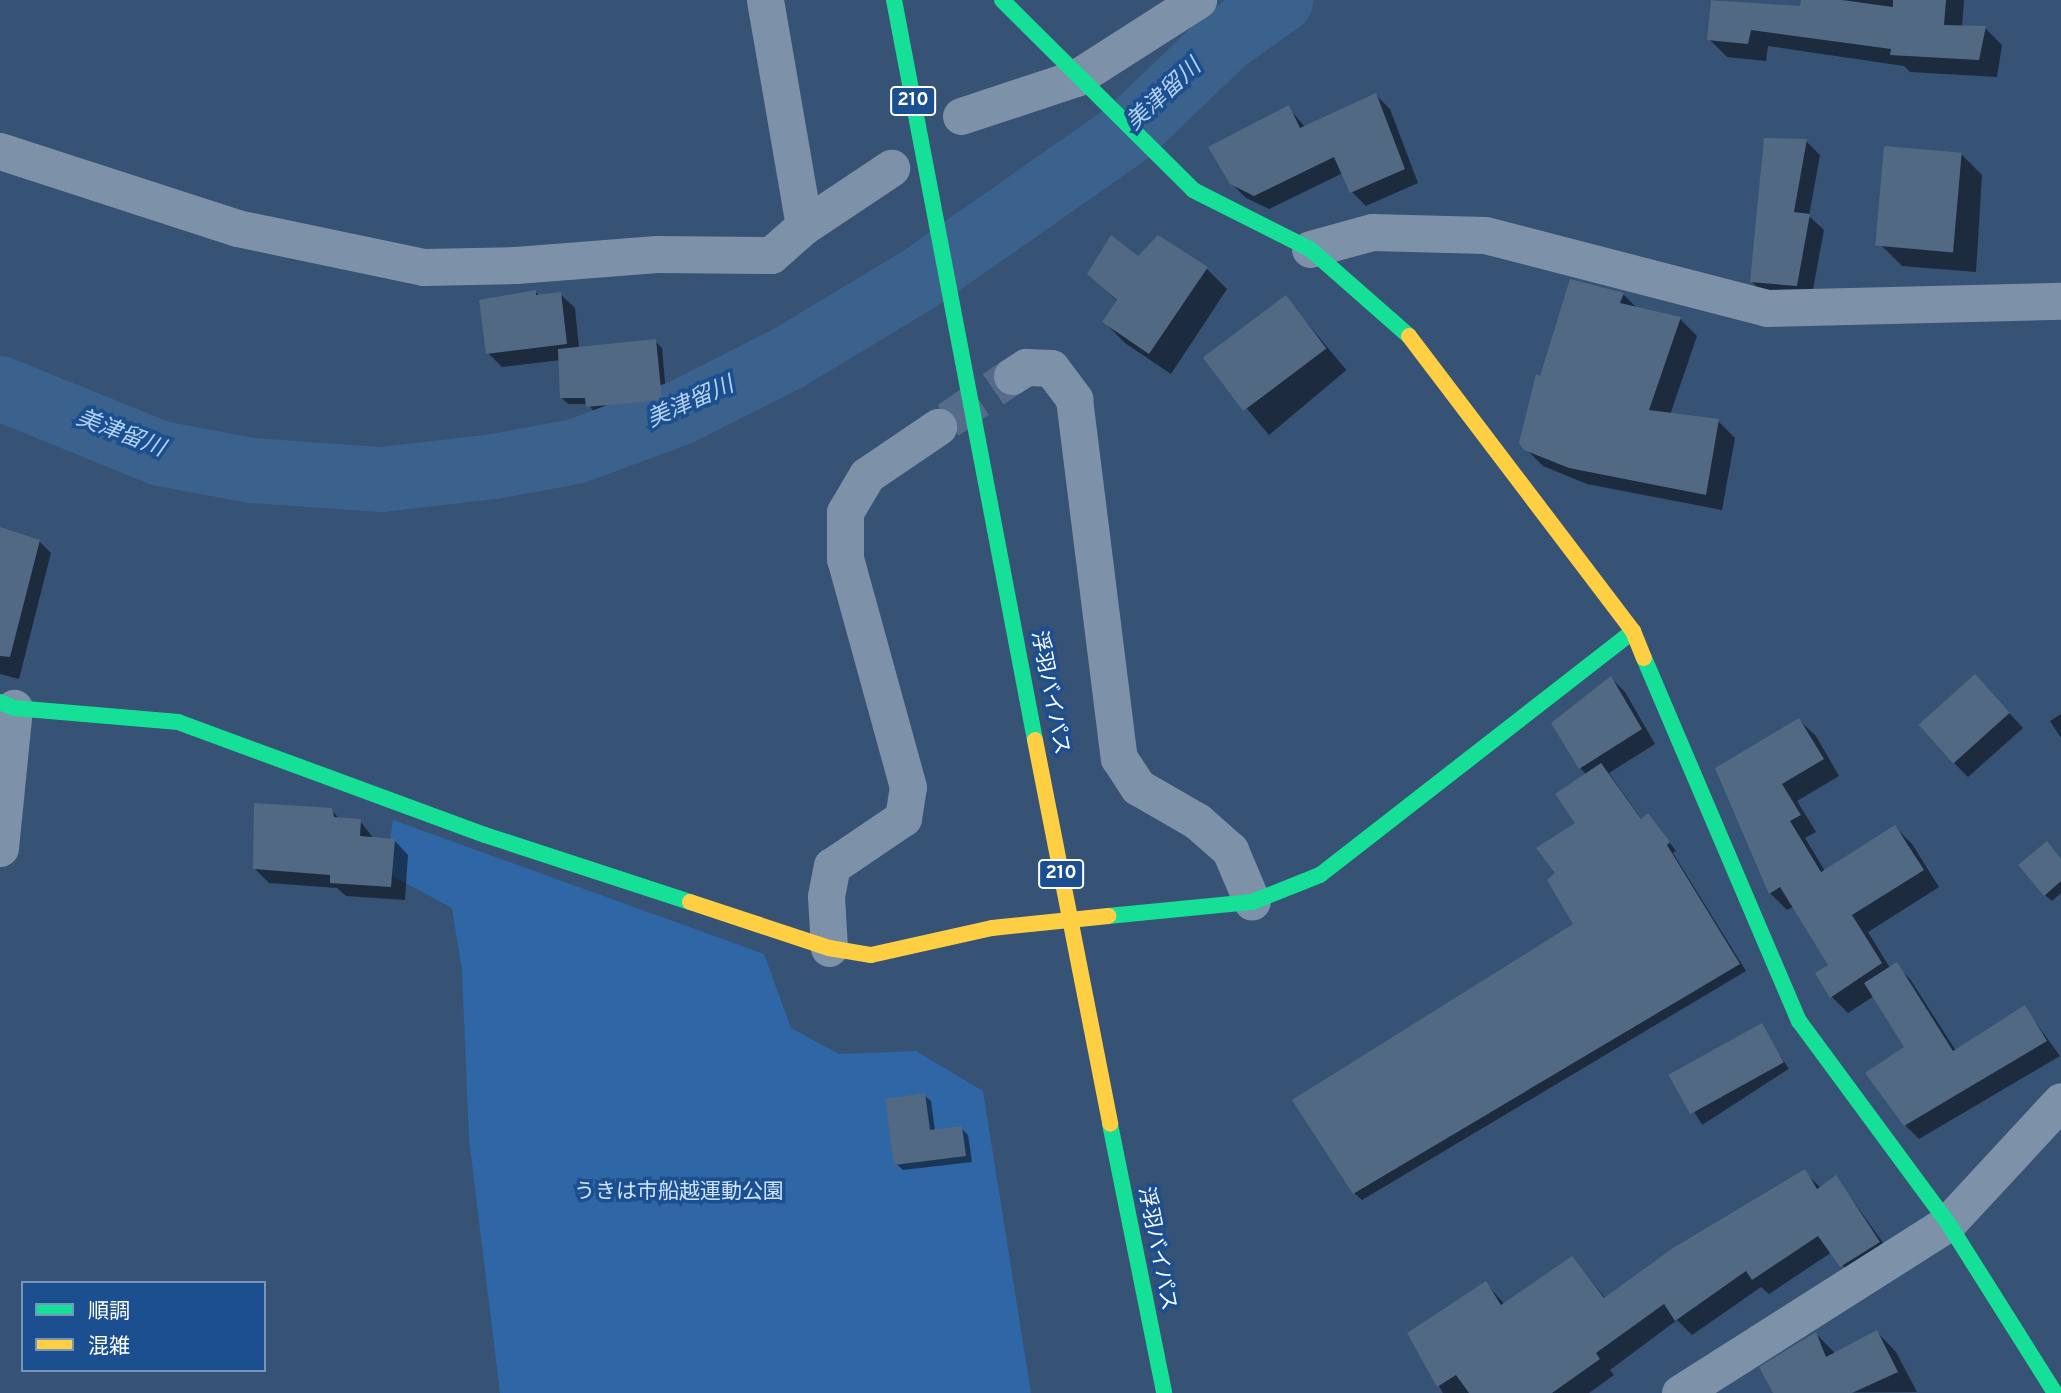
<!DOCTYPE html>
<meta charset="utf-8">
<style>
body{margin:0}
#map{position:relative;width:2061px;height:1393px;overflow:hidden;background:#365274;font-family:Overpass,"Noto Sans JP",sans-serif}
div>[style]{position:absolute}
.green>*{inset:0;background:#2f66a5}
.shadow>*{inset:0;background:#0007;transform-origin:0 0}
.river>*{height:65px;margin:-32.5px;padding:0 32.5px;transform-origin:32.5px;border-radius:32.5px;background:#3b618d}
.building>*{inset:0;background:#526984;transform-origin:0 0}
.street-tunnel>*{height:37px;margin-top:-18.5px;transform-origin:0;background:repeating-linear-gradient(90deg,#546c89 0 37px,transparent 0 55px)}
.street>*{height:37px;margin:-18.5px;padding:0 18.5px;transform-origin:18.5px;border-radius:18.5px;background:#7d92a8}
.fast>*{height:16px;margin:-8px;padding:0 8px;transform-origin:8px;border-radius:8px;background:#16e098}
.slow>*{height:16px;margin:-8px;padding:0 8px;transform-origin:8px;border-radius:8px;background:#ffcf43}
span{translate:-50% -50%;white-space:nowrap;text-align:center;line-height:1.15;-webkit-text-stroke:7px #1b4f8f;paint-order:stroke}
.shield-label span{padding:2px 5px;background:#1b4f8f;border:2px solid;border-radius:5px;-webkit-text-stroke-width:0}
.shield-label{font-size:19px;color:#fff;font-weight:700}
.street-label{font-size:21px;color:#fff}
.park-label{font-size:21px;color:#cfe3fa}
.water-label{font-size:23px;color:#b5d3f5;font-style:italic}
.legend{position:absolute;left:21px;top:1281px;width:245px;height:91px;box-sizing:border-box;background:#1b4f8f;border:2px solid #7695bc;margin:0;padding:9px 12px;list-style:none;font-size:21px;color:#fff}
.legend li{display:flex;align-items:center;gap:14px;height:35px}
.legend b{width:35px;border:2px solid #7695bc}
</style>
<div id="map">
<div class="green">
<i style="clip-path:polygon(393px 820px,764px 954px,791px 1028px,839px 1054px,916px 1051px,983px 1091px,1031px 1393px,500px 1393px,469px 1139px,462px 970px,452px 908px,385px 872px)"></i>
</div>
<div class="shadow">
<i style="clip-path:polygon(1713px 0,1802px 8px,1803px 0,1964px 0,1962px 27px,1985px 28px,2002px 45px,1997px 77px,1910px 72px,1904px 66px,1768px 46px,1766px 61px,1727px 57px,1709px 39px)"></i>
<i style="clip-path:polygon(1376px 95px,1390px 109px,1418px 183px,1366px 206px,1352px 192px,1343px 173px,1269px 209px,1246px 198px,1231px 183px,1288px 107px,1305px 127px)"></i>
<i style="clip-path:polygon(1806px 141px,1820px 155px,1809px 216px,1824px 230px,1811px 300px,1765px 295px,1751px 281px)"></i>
<i style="clip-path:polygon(1961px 154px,1982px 175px,1976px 272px,1902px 266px,1881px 245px)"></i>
<i style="clip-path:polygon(1138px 259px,1206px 268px,1227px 289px,1171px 374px,1125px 343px,1104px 322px,1118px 302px,1089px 274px)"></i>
<i style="clip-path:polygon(535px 291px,540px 297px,560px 294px,575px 308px,579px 348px,655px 341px,662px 348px,667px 406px,595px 413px,588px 404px,568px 404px,562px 398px,561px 360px,502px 367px,488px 353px)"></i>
<i style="clip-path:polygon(1623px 294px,1638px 309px,1680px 319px,1697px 336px,1670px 415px,1718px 421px,1735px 438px,1722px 510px,1587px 484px,1543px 466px,1526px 449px,1542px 378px)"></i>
<i style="left:1286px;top:298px;width:94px;height:101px;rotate:50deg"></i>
<i style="clip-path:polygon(0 529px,39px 541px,51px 553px,19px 679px,0 674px)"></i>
<i style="clip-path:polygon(1611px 678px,1625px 692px,1655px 744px,1609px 773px,1642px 820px,1655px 823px,1676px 851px,1673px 853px,1746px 971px,1362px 1200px,1354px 1193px,1575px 924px,1557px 873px,1578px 823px,1587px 775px,1580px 768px)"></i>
<i style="clip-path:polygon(1989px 691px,2023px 728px,1968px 777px,1954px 763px)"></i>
<i style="clip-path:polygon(2061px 714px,2061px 738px,2050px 721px)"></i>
<i style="clip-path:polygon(1799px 720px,1816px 736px,1839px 776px,1797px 801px,1816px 832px,1805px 838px,1825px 871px,1895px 827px,1912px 844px,1939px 887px,1868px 932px,1890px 968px,1896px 965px,1910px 979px,1956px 1051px,2025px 1008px,2060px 1056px,1919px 1139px,1905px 1125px,1907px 1048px,1874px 996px,1848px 1013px,1832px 997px,1831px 965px,1794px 906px,1787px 910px,1770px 893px,1717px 768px)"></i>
<i style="clip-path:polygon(331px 810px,340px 819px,360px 821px,374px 839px,394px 840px,408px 855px,405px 900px,346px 896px,337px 888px,269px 883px,255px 869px)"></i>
<i style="clip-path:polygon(2061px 860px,2061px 893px,2052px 901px,2045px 895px)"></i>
<i style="left:1761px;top:1026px;width:51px;height:103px;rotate:57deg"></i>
<i style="clip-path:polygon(924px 1095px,931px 1101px,935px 1131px,961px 1128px,968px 1135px,972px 1162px,903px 1170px,896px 1164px)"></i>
<i style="clip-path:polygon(1804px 1172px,1821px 1188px,1836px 1177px,1894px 1258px,1856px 1281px,1832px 1252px,1769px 1294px,1761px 1287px,1692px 1335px,1677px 1320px,1610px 1370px,1614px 1375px,1589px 1393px,1443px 1393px,1409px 1333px,1486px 1283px,1505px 1305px,1572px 1258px,1606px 1299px)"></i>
<i style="clip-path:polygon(1877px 1332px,1896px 1352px,1917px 1392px,1775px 1393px,1816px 1334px,1836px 1354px)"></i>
</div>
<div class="river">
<i style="left:0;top:388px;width:173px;rotate:22.1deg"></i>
<i style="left:160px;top:453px;width:93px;rotate:10.6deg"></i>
<i style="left:251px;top:470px;width:130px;rotate:4deg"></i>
<i style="left:381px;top:479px;width:113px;rotate:-6.6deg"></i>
<i style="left:493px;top:466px;width:83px;rotate:-10.4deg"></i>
<i style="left:575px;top:451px;width:110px;rotate:-20.3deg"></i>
<i style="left:678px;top:413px;width:122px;rotate:-26.8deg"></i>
<i style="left:787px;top:358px;width:153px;rotate:-31.1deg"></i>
<i style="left:918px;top:279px;width:256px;rotate:-35deg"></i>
<i style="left:1128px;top:132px;width:133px;rotate:-43.8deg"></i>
<i style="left:1224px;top:40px;width:69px;rotate:-35.5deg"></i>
</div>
<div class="building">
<i style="clip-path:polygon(1711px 0,1800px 6px,1801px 0,1842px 0,1893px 7px,1893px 0,1946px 0,1944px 25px,1986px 26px,1979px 60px,1890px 55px,1891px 49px,1751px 30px,1748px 44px,1707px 40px)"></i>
<i style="clip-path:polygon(1376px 93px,1405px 169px,1350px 193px,1334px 157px,1254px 196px,1230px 184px,1208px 147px,1289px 105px,1300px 128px)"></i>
<i style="clip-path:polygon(1764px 138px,1807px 139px,1794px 212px,1810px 214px,1797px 286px,1750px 282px)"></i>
<i style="left:1884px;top:146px;width:78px;height:100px;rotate:5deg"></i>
<i style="clip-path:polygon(1111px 235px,1138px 256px,1158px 235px,1208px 267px,1149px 354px,1102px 322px,1117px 300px,1087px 274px)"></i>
<i style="clip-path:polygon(1570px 279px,1624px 293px,1620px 303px,1681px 317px,1649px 410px,1719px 419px,1706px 495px,1569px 468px,1524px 450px,1519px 443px,1536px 374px,1540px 376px)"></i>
<i style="clip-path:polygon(536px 290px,536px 295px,561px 292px,567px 344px,486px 354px,479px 300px)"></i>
<i style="left:1286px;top:295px;width:67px;height:104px;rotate:53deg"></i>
<i style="clip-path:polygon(656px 339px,662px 400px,586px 407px,585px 398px,560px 398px,558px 349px)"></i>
<i style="clip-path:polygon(0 527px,40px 540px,10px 657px,0 656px)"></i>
<i style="left:1975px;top:674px;width:52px;height:76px;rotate:48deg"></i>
<i style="clip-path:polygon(1611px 676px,1642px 729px,1579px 769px,1551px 723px)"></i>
<i style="clip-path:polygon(1799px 718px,1824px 759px,1782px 784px,1801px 815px,1790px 821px,1821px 872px,1895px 825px,1924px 870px,1852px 915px,1882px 963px,1830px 998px,1815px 973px,1828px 965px,1780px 887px,1769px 894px,1715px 768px)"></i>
<i style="clip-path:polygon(1601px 763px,1641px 819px,1648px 813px,1670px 842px,1667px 845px,1740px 964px,1353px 1194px,1292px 1100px,1573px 924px,1547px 880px,1555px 873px,1536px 848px,1575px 823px,1555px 794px)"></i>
<i style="clip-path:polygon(254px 803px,332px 808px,334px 817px,361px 819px,360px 836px,395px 839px,391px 887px,330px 883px,330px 875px,253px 869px)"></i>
<i style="clip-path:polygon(2047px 841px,2061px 859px,2061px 881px,2044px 896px,2018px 865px)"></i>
<i style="clip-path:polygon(1897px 962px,1953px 1051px,2025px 1005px,2047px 1041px,1904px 1126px,1865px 1073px,1904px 1047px,1864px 983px)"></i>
<i style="left:1762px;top:1023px;width:45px;height:107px;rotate:61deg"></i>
<i style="clip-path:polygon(925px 1093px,930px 1130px,962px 1126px,966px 1156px,894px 1165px,885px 1099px)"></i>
<i style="clip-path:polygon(1805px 1169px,1817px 1189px,1836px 1175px,1880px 1242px,1840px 1267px,1818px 1236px,1752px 1280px,1746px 1271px,1675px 1321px,1664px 1304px,1596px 1353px,1600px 1359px,1552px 1393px,1469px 1393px,1456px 1375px,1437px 1387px,1407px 1333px,1486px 1281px,1501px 1305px,1572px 1256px,1604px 1298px,1673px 1248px)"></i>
<i style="clip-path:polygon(1877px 1330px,1898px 1372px,1852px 1393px,1773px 1393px,1759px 1367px,1816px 1332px,1826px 1357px)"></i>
</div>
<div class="street-tunnel">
<i style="left:948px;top:420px;width:78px;rotate:-34.5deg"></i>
</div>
<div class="street">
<i style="left:765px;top:0;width:229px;rotate:80.2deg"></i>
<i style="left:804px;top:226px;width:105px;rotate:-33.7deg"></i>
<i style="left:961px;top:116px;width:121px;rotate:-18.3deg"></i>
<i style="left:1076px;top:78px;width:145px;rotate:-32.6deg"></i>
<i style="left:0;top:151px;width:249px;rotate:18deg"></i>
<i style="left:237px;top:228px;width:191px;rotate:11.8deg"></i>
<i style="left:424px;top:267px;width:92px;rotate:-1.2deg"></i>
<i style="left:516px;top:265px;width:141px;rotate:-4.5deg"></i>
<i style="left:657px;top:254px;width:114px;rotate:0.5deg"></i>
<i style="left:771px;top:255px;width:44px;rotate:-41.3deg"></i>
<i style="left:1310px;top:249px;width:64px;rotate:-15.3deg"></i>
<i style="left:1372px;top:232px;width:113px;rotate:1.5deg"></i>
<i style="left:1485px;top:235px;width:291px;rotate:14.5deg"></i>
<i style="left:1767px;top:308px;width:294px;rotate:-1.4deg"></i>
<i style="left:1012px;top:376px;width:17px;rotate:-33deg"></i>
<i style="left:1026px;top:367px;width:25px;rotate:2deg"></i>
<i style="left:1051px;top:368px;width:39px;rotate:53deg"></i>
<i style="left:1074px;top:399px;width:362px;rotate:82.9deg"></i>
<i style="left:1119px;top:758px;width:35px;rotate:57deg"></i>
<i style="left:1138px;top:787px;width:68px;rotate:30deg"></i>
<i style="left:1197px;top:821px;width:44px;rotate:41.3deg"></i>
<i style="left:1230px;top:850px;width:56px;rotate:67.1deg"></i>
<i style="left:0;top:848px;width:141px;rotate:-84.3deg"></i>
<i style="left:829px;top:948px;width:52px;rotate:-93.3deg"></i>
<i style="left:826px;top:896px;width:31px;rotate:-79deg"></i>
<i style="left:832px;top:866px;width:86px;rotate:-34.1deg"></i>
<i style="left:903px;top:818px;width:31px;rotate:-81deg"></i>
<i style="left:908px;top:787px;width:237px;rotate:-105.4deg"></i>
<i style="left:845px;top:559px;width:47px;rotate:-90deg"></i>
<i style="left:845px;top:512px;width:43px;rotate:-59.3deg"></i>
<i style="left:867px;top:475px;width:86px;rotate:-34.1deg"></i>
<i style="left:1680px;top:1393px;width:317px;rotate:-32.4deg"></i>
<i style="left:1948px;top:1223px;width:166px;rotate:-47.2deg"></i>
</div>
<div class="fast">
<i style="left:894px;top:0;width:753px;rotate:79.21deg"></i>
<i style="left:1002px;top:0;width:269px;rotate:44.8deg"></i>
<i style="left:1193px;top:190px;width:131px;rotate:26.8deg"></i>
<i style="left:1310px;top:249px;width:132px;rotate:41.3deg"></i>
<i style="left:1644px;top:658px;width:395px;rotate:66.9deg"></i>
<i style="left:1799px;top:1021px;width:251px;rotate:53.6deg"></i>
<i style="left:1948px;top:1223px;width:201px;rotate:57.8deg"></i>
<i style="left:0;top:702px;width:15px;rotate:23deg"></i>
<i style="left:14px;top:708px;width:165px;rotate:4.9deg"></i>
<i style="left:178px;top:722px;width:327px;rotate:20.2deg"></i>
<i style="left:485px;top:835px;width:216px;rotate:18.1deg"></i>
<i style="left:1108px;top:916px;width:145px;rotate:-5.6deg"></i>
<i style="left:1252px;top:902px;width:73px;rotate:-21.7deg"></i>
<i style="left:1320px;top:875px;width:397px;rotate:-37.9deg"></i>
<i style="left:1110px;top:1124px;width:274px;rotate:78.6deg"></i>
</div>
<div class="slow">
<i style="left:1409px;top:336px;width:370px;rotate:52.8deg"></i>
<i style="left:1633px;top:631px;width:29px;rotate:68deg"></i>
<i style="left:1035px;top:740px;width:391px;rotate:78.9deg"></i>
<i style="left:690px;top:902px;width:146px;rotate:18.3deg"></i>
<i style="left:829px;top:948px;width:43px;rotate:9.5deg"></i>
<i style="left:871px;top:955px;width:124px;rotate:-12.6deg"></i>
<i style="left:992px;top:928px;width:117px;rotate:-5.9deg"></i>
</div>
<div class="shield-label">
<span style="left:913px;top:101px">210</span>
<span style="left:1061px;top:874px">210</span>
</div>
<div class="street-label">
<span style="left:1049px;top:693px;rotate:79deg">浮羽バイパス</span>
<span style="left:1156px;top:1249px;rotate:79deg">浮羽バイパス</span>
</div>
<div class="park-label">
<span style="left:679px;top:1193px">うきは市船越運動公園</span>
</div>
<div class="water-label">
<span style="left:1165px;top:96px;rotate:-43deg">美津留川</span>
<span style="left:691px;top:404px;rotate:-24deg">美津留川</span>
<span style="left:120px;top:435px;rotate:21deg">美津留川</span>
</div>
<ul class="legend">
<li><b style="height:9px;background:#16e098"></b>順調</li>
<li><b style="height:9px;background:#ffcf43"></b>混雑</li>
</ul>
</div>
